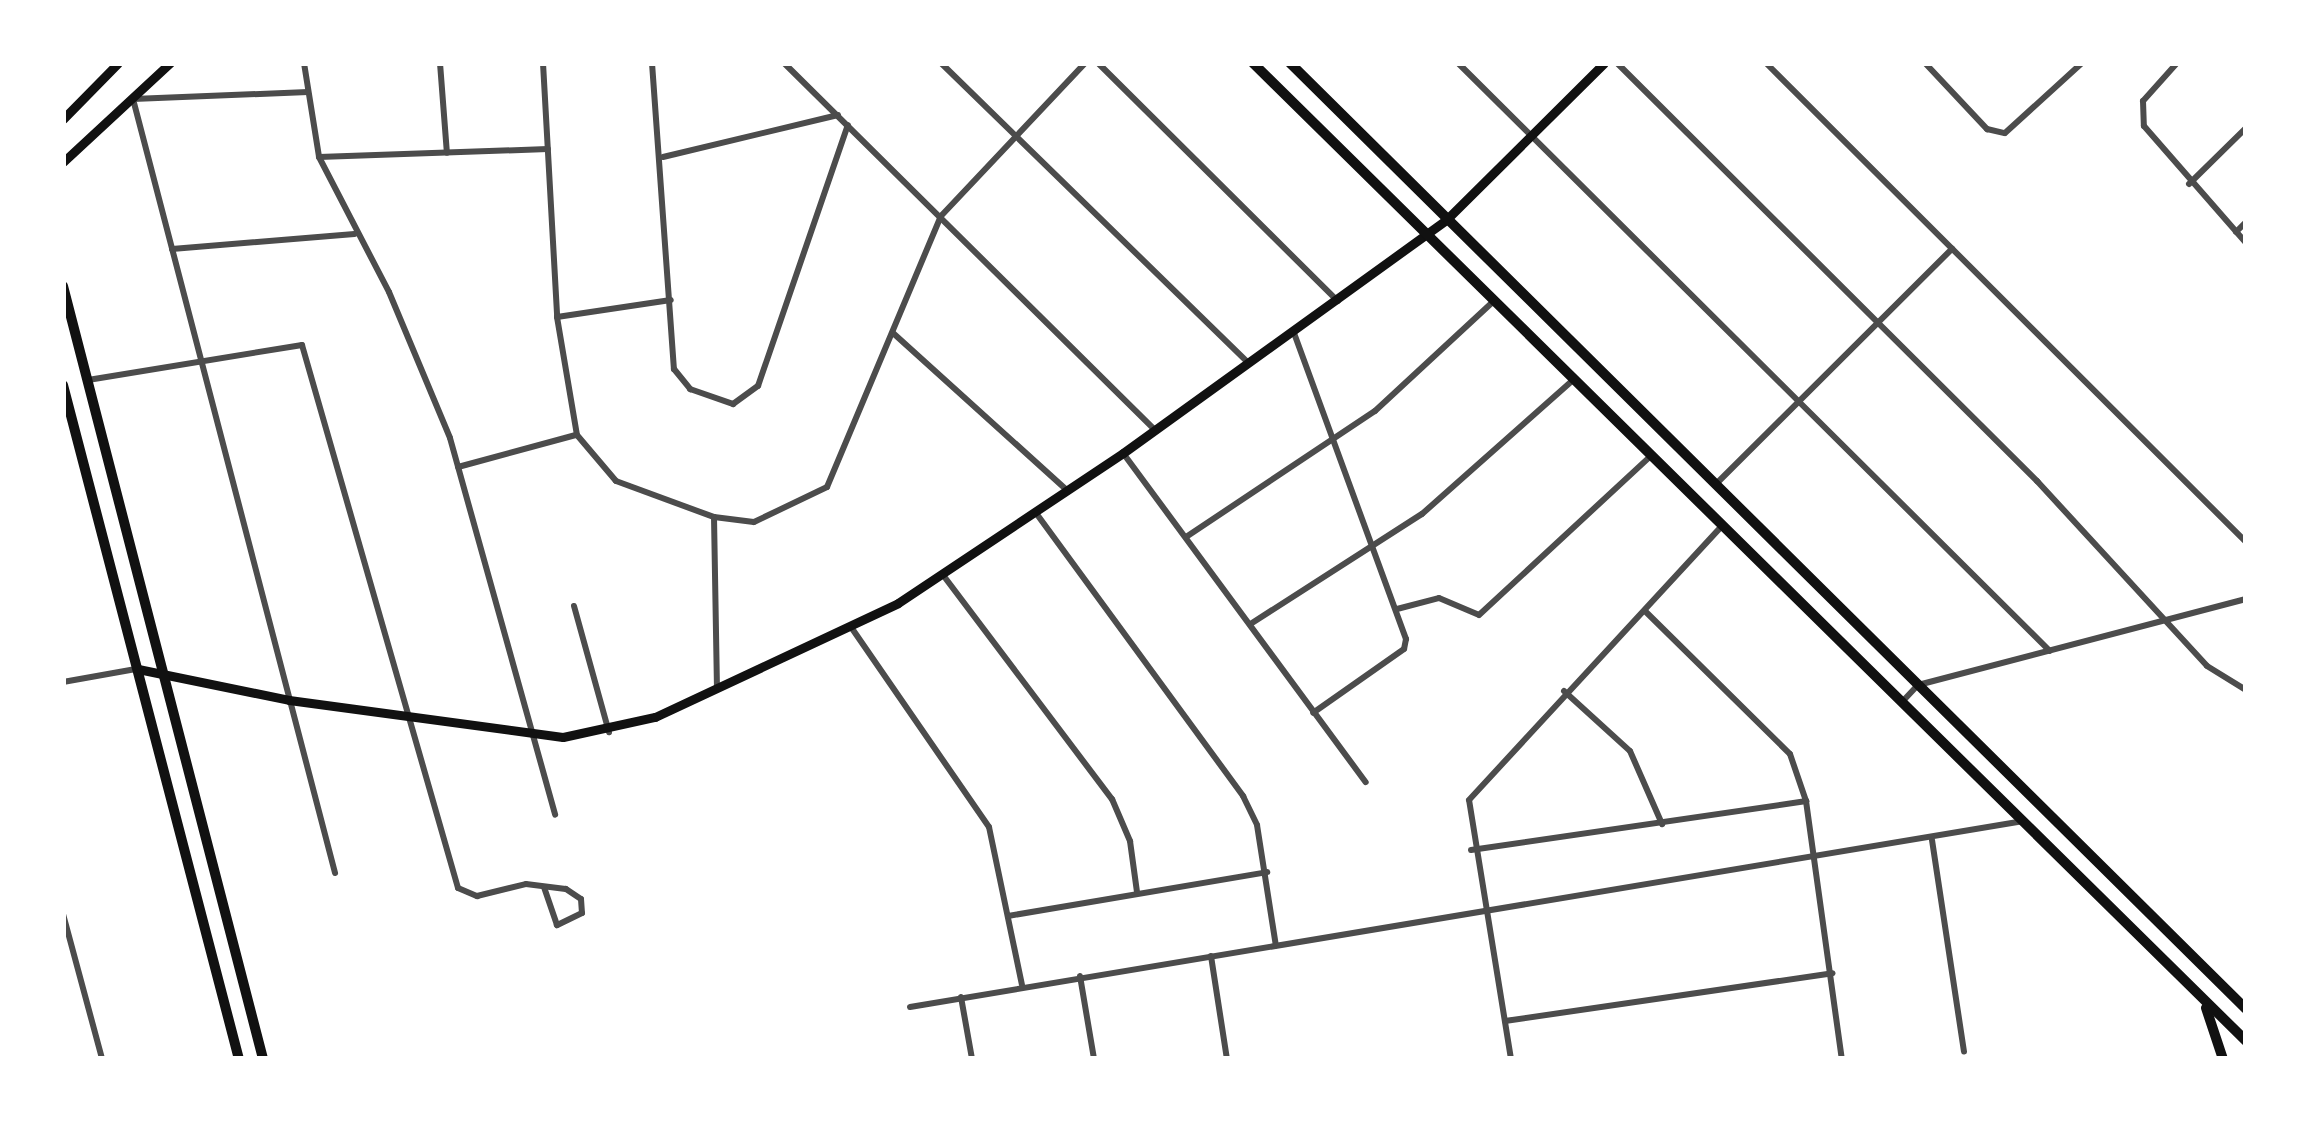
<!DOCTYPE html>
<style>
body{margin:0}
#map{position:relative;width:2309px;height:1122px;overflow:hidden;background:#fff;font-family:"Asap Condensed",sans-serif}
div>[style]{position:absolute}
.minor>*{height:6px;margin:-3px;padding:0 3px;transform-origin:3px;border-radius:3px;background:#4c4c4c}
.secondary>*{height:9px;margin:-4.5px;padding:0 4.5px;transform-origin:4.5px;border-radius:4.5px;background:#111}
.primary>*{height:10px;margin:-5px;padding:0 5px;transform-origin:5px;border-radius:5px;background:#111}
span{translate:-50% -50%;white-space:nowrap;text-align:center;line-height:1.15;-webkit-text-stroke:12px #fff;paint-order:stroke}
.frame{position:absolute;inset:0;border:66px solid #fff;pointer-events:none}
</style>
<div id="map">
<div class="minor">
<i style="left:304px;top:63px;width:95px;rotate:80.9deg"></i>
<i style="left:319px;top:157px;width:152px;rotate:62.6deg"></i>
<i style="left:389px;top:292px;width:158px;rotate:67.3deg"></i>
<i style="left:450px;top:438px;width:391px;rotate:74.4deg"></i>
<i style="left:440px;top:63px;width:90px;rotate:85.6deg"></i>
<i style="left:543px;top:63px;width:254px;rotate:86.8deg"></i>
<i style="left:557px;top:317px;width:120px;rotate:80.4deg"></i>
<i style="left:577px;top:435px;width:60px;rotate:49.7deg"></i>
<i style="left:616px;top:481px;width:104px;rotate:20.2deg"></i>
<i style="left:714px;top:517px;width:40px;rotate:7.1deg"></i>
<i style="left:754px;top:522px;width:81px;rotate:-25.6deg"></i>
<i style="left:827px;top:487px;width:294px;rotate:-67.2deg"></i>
<i style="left:941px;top:216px;width:210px;rotate:-46.7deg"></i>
<i style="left:652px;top:63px;width:307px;rotate:85.9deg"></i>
<i style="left:674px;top:369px;width:26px;rotate:51deg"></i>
<i style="left:690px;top:389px;width:46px;rotate:19.2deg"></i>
<i style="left:733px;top:404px;width:31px;rotate:-36deg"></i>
<i style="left:758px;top:386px;width:276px;rotate:-71deg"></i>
<i style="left:784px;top:63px;width:522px;rotate:44.69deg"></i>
<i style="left:941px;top:63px;width:428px;rotate:44.3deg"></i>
<i style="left:1098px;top:63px;width:338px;rotate:44.8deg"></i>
<i style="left:1458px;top:63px;width:834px;rotate:44.81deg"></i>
<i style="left:1617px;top:63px;width:593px;rotate:44.86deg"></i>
<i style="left:2037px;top:481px;width:251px;rotate:47.4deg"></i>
<i style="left:2207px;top:666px;width:46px;rotate:31.6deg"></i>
<i style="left:1766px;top:63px;width:678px;rotate:44.94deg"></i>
<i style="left:1925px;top:63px;width:91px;rotate:46.8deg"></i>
<i style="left:1987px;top:129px;width:18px;rotate:13deg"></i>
<i style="left:2005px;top:133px;width:104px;rotate:-42.3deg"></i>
<i style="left:2177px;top:63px;width:51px;rotate:131.8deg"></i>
<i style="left:2143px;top:101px;width:25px;rotate:88deg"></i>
<i style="left:2144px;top:126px;width:155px;rotate:48.9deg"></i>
<i style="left:308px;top:92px;width:175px;rotate:177.7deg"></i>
<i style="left:133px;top:99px;width:800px;rotate:75.37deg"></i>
<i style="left:319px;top:157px;width:229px;rotate:-2deg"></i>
<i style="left:663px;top:157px;width:180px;rotate:-13.5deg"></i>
<i style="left:2189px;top:184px;width:80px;rotate:-44.5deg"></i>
<i style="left:2236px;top:232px;width:14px;rotate:-45deg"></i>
<i style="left:172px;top:249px;width:183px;rotate:-4.7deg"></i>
<i style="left:557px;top:317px;width:115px;rotate:-8.5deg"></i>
<i style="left:893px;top:333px;width:236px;rotate:42.1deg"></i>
<i style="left:1294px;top:333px;width:326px;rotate:69.9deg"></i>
<i style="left:1406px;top:639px;width:10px;rotate:101deg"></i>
<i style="left:1404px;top:649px;width:111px;rotate:144.9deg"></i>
<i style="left:88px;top:380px;width:217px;rotate:-9.3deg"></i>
<i style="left:302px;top:345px;width:565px;rotate:73.97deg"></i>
<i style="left:458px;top:888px;width:21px;rotate:23deg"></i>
<i style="left:477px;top:896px;width:50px;rotate:-13.8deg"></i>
<i style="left:526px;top:884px;width:40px;rotate:7.1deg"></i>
<i style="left:566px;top:889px;width:18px;rotate:34deg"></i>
<i style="left:581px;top:899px;width:14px;rotate:86deg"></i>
<i style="left:582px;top:913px;width:28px;rotate:154deg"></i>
<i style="left:557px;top:925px;width:40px;rotate:-108.9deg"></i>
<i style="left:1123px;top:453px;width:409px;rotate:53.6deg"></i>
<i style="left:458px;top:467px;width:122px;rotate:-15.2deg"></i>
<i style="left:1717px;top:483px;width:332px;rotate:-44.9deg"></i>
<i style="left:1036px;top:513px;width:351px;rotate:53.8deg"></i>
<i style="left:1243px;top:796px;width:32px;rotate:64deg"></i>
<i style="left:1257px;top:825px;width:122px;rotate:81.1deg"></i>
<i style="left:714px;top:517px;width:169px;rotate:89deg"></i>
<i style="left:1186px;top:537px;width:227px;rotate:-33.7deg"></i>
<i style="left:1375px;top:411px;width:163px;rotate:-42.8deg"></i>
<i style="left:943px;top:575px;width:281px;rotate:53deg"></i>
<i style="left:1112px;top:799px;width:46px;rotate:66.8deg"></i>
<i style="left:1130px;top:841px;width:51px;rotate:82.2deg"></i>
<i style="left:574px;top:606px;width:131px;rotate:74.5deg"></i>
<i style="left:1397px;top:609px;width:43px;rotate:-14.7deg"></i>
<i style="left:1439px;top:598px;width:43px;rotate:23deg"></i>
<i style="left:1479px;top:615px;width:236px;rotate:-42.8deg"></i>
<i style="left:1646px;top:612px;width:202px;rotate:44.6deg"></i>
<i style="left:1790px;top:754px;width:50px;rotate:71.2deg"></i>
<i style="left:1806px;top:801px;width:260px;rotate:82.1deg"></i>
<i style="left:1252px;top:623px;width:202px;rotate:-32.7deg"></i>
<i style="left:1422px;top:514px;width:202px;rotate:-41.6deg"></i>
<i style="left:851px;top:627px;width:243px;rotate:55.4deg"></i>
<i style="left:989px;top:827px;width:161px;rotate:78.2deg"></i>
<i style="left:63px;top:682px;width:74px;rotate:-10.1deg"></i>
<i style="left:1564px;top:691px;width:89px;rotate:42.3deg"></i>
<i style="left:1630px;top:751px;width:80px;rotate:66.3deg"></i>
<i style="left:1902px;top:702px;width:23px;rotate:-47deg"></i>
<i style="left:1918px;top:685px;width:339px;rotate:-14.7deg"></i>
<i style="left:1932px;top:840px;width:214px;rotate:81.4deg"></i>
<i style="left:1471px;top:850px;width:339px;rotate:-8.3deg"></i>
<i style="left:63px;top:914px;width:150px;rotate:74.9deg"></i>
<i style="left:1008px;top:916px;width:263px;rotate:-9.6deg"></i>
<i style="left:1211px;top:956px;width:104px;rotate:81.2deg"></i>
<i style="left:1080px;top:976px;width:84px;rotate:80.4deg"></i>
<i style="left:961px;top:997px;width:63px;rotate:79.9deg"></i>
<i style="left:910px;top:1007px;width:1129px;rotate:-9.48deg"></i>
<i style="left:1505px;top:1021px;width:331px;rotate:-8.3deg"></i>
<i style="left:1511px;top:1059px;width:262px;rotate:-99.2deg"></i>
<i style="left:1469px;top:800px;width:372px;rotate:-47.3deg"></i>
</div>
<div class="secondary">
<i style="left:63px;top:119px;width:78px;rotate:-45.5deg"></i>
<i style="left:63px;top:162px;width:146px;rotate:-42.8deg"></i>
<i style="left:138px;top:669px;width:154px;rotate:11.6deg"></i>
<i style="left:289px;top:700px;width:276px;rotate:7.7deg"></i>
<i style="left:563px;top:737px;width:94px;rotate:-12.3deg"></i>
<i style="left:655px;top:717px;width:268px;rotate:-25.1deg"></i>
<i style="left:898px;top:603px;width:270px;rotate:-33.7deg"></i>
<i style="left:1123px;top:453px;width:400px;rotate:-35.8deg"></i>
<i style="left:1447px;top:219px;width:221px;rotate:-44.8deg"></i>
</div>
<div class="primary">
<i style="left:1253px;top:63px;width:1394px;rotate:44.56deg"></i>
<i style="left:1290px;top:63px;width:1345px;rotate:44.7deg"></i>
<i style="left:63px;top:286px;width:798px;rotate:75.49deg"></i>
<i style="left:63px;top:385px;width:697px;rotate:75.37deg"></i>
<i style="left:2206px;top:1008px;width:54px;rotate:71.6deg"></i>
</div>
<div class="frame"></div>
</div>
